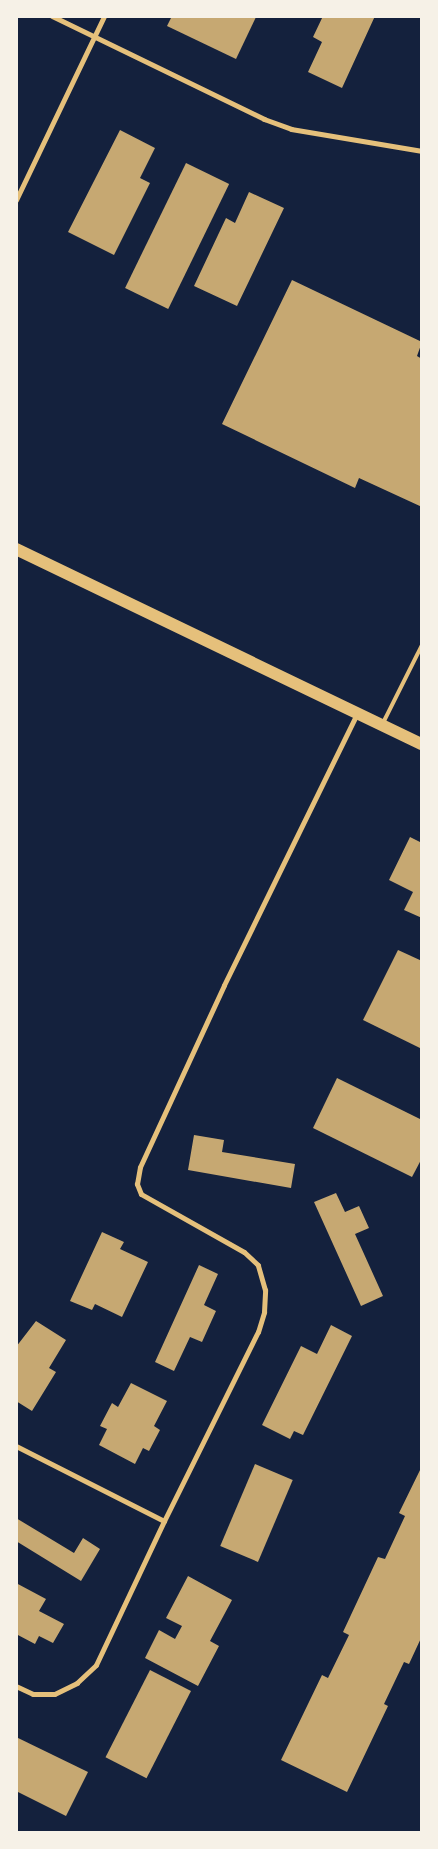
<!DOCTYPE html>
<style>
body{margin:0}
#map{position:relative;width:438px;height:1849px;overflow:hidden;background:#14213d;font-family:Poppins,sans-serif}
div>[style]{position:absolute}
.building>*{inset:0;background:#c6a872;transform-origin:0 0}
.service>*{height:4px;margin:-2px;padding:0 2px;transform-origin:2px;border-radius:2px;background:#e5c07b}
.minor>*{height:5px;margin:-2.5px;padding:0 2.5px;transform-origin:2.5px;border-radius:2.5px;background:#e5c07b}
.primary>*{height:12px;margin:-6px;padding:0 6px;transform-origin:6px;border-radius:6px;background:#e5c07b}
span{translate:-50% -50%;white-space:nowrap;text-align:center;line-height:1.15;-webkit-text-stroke:4px #f6f1e7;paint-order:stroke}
.frame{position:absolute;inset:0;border:18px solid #f6f1e7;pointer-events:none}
</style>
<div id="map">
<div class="building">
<i style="clip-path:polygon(172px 16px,255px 16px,256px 17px,236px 59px,167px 26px)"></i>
<i style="clip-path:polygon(323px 16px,375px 16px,342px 88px,308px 72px,322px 42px,313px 37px)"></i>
<i style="clip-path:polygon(120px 130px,155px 148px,140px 178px,150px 183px,114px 255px,68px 232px)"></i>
<i style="left:186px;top:163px;width:48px;height:139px;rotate:26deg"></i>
<i style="clip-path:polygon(249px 192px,284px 208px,237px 306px,194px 286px,226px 218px,235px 223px)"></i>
<i style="clip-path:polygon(292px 280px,422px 342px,417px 356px,422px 359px,422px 507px,359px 478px,355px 488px,222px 424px)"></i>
<i style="clip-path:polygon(410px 837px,422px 843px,422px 918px,404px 910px,413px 892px,389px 880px)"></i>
<i style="clip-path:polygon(398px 950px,422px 961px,422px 1049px,363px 1020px)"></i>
<i style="clip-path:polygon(337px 1078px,422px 1120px,422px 1158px,412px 1177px,313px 1128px)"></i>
<i style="clip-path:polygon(194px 1135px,224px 1140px,222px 1152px,295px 1164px,291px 1188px,188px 1170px)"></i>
<i style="clip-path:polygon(336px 1193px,345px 1212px,359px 1206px,369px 1228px,355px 1234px,383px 1296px,361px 1306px,314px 1202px)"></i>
<i style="clip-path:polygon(102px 1232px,124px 1242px,120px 1249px,148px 1262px,122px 1317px,95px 1304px,92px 1310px,70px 1301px)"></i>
<i style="clip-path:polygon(199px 1265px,218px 1274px,204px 1305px,216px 1311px,202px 1342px,190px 1337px,174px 1371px,155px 1362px)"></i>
<i style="clip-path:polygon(36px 1321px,66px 1340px,49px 1368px,56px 1372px,32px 1411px,16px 1401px,16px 1347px)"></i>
<i style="clip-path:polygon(331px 1325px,352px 1336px,303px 1435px,294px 1431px,290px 1439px,262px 1425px,301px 1346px,317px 1354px)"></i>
<i style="clip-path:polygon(131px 1383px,167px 1401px,154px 1426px,160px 1430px,149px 1451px,143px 1448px,135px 1464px,99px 1445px,107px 1429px,100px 1426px,112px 1403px,118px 1407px)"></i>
<i style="left:255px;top:1464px;width:41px;height:89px;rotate:23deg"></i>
<i style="clip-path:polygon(422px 1466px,422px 1636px,409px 1664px,404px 1662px,384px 1704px,388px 1706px,347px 1792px,281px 1760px,322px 1675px,328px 1678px,349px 1635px,343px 1632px,378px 1557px,385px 1559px,405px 1516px,399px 1513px)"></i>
<i style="clip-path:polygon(16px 1518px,74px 1553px,83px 1538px,100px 1549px,81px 1581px,16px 1541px)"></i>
<i style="clip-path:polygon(188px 1576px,232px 1600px,210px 1641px,219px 1646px,198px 1686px,145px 1658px,159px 1630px,175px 1639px,182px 1626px,166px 1618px)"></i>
<i style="clip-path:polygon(16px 1583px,46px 1599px,39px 1611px,64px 1624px,53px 1643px,39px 1636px,35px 1644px,16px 1634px)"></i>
<i style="left:150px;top:1670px;width:46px;height:98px;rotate:27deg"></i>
<i style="clip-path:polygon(16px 1737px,88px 1772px,66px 1816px,16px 1791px)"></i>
</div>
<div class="service">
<i style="left:383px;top:723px;width:87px;rotate:-63.4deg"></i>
</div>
<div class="minor">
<i style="left:52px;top:16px;width:236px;rotate:25.9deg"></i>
<i style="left:264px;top:119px;width:29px;rotate:20deg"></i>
<i style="left:291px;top:129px;width:133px;rotate:9.5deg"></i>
<i style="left:16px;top:200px;width:204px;rotate:-64.4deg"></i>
<i style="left:16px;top:1446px;width:166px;rotate:26.9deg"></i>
<i style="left:164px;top:1521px;width:159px;rotate:115.3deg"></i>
<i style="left:96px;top:1665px;width:26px;rotate:137deg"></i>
<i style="left:77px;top:1683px;width:25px;rotate:154deg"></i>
<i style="left:54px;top:1694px;width:21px;rotate:180deg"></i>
<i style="left:33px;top:1694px;width:19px;rotate:-155deg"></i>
<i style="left:164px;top:1521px;width:211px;rotate:-63.6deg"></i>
<i style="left:258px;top:1332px;width:21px;rotate:-73deg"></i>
<i style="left:264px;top:1312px;width:22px;rotate:-87deg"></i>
<i style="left:265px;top:1290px;width:26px;rotate:-106deg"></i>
<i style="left:258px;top:1265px;width:19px;rotate:-137deg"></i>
<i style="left:244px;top:1252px;width:118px;rotate:-150.6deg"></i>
<i style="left:141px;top:1194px;width:11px;rotate:-112deg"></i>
<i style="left:137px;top:1184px;width:17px;rotate:-80deg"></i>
<i style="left:140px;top:1167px;width:200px;rotate:-65.2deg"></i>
<i style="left:224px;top:985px;width:302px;rotate:-63.9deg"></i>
</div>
<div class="primary">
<i style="left:16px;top:549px;width:450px;rotate:25.7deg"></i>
</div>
<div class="frame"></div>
</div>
